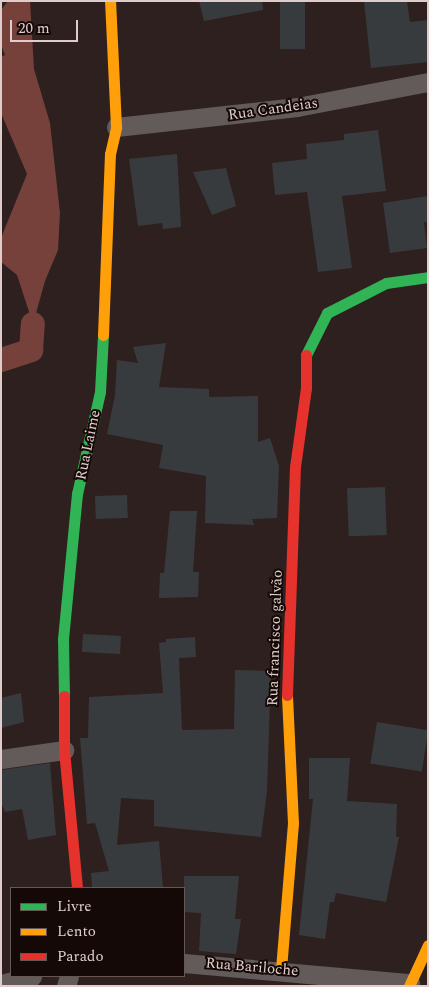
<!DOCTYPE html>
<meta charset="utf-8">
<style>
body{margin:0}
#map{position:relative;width:429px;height:987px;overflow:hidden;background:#2e201e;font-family:Spectral,serif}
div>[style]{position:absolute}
.water>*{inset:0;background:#76413a}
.canal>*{height:24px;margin:-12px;padding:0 12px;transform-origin:12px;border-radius:12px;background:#76413a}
.building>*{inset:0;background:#383b3d;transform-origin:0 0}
.street>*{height:19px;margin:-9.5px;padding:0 9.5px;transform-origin:9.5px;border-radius:9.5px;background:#625b5a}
.fast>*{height:11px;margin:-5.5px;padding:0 5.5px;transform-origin:5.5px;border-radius:5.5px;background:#30b455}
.slow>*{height:11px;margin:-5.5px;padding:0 5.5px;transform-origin:5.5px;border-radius:5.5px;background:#ff9f0a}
.jam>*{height:11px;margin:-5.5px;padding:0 5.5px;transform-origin:5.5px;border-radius:5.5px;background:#e5322d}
span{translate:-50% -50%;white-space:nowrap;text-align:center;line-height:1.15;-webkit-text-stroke:4px #140907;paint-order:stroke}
.street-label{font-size:15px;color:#e0cdca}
.frame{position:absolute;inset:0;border:2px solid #e0cdca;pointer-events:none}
.legend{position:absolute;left:10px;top:887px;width:175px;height:90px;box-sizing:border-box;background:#140907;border:1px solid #665755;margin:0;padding:6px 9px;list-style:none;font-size:15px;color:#e0cdca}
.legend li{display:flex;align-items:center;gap:10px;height:25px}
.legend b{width:25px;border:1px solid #665755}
.scale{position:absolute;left:10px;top:20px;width:68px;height:22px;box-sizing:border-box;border:2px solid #e0cdca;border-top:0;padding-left:6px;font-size:15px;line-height:18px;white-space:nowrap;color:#e0cdca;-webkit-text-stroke:4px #140907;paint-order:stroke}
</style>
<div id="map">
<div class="water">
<i style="clip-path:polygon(8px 1px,30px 1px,34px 69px,50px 123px,60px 213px,58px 250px,45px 281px,33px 324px,17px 275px,1px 262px,1px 238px,27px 174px,1px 113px,1px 57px,5px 55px,1px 45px,1px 10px)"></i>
</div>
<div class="canal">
<i style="left:1px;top:360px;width:32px;rotate:-18deg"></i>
<i style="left:31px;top:350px;width:26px;rotate:-86deg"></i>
</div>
<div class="building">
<i style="clip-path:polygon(199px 1px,262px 1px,263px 10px,204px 21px)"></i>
<i style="left:280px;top:1px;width:25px;height:48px"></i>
<i style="clip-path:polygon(364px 1px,407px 1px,410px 22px,428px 20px,428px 62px,371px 68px)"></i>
<i style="clip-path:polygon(378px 130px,386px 191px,342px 196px,352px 268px,318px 272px,307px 192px,275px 195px,272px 163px,307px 159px,306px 144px,344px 140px,344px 134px)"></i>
<i style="clip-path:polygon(177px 154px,181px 227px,163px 229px,162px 223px,138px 226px,129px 159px)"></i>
<i style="clip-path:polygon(226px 168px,236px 206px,212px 215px,193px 172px)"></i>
<i style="clip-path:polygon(428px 196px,428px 222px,424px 222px,427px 248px,390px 253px,383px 203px)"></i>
<i style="clip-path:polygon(166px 343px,159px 387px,209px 389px,209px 397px,258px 396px,258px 442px,270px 438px,279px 466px,277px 518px,252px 519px,254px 525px,205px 523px,206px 476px,159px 468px,163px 445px,107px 434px,115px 395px,117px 360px,138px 363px,133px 347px)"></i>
<i style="left:385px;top:487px;width:48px;height:38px;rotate:88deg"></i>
<i style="left:127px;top:495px;width:23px;height:32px;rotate:88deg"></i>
<i style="clip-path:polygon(170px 511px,197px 511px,193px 572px,199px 572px,198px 597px,159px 598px,160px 573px,164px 573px)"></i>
<i style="left:83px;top:634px;width:38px;height:18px;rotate:3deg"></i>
<i style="clip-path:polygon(195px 637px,196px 657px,179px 658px,182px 730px,234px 729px,235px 670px,271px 671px,267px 791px,261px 837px,154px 826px,154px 800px,121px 798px,117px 845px,159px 841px,163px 888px,92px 888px,91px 873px,109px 871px,95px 823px,87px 824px,80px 738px,88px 738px,89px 697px,163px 693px,159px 643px,166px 642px,166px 639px)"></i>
<i style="clip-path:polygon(21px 693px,24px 722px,1px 728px,1px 698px)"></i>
<i style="left:377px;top:722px;width:52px;height:42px;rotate:9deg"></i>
<i style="clip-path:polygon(309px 758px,350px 758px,347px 801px,397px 804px,396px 837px,399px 837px,386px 902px,336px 893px,334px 902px,330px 902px,325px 939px,299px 935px,313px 799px,309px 799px)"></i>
<i style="clip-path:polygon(50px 763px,56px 835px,28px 840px,22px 809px,5px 812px,1px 802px,1px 770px)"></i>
<i style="clip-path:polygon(184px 876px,239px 876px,235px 919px,241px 919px,236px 954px,199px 951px,201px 913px,184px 912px)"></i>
</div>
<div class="street">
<i style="left:116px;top:127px;width:182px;rotate:-6.3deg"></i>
<i style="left:297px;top:107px;width:133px;rotate:-10.8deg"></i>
<i style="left:1px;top:759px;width:64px;rotate:-8.1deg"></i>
<i style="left:184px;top:963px;width:227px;rotate:5.1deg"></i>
<i style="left:1px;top:984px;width:32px;rotate:-14deg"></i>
<i style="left:66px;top:986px;width:10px;rotate:-73deg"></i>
</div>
<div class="fast">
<i style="left:306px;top:355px;width:47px;rotate:-63.4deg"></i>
<i style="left:327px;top:313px;width:66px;rotate:-27deg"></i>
<i style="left:386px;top:283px;width:42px;rotate:-8.1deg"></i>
<i style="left:64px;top:696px;width:57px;rotate:-91deg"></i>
<i style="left:63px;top:639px;width:146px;rotate:-84.5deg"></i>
<i style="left:77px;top:494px;width:105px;rotate:-77.3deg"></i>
<i style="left:100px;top:392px;width:57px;rotate:-87deg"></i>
</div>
<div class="slow">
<i style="left:103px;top:335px;width:181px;rotate:-87.8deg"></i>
<i style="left:110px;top:154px;width:28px;rotate:-77deg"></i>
<i style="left:116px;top:127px;width:126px;rotate:-92.7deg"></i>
<i style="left:281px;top:969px;width:146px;rotate:-85.3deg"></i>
<i style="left:293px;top:823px;width:128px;rotate:-92.7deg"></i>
<i style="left:409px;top:986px;width:45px;rotate:-65.1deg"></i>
</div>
<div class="jam">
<i style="left:287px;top:695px;width:228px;rotate:-88deg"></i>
<i style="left:295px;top:467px;width:80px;rotate:-82.1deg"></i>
<i style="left:306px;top:388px;width:33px;rotate:-90deg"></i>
<i style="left:64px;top:696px;width:54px;rotate:90deg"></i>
<i style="left:64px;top:750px;width:139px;rotate:84.6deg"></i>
</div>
<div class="street-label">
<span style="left:273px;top:109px;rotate:-8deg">Rua Candeias</span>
<span style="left:88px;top:445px;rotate:-78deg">Rua Laime</span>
<span style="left:275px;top:638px;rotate:-88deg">Rua francisco galvão</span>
<span style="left:252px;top:967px;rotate:5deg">Rua Bariloche</span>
</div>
<div class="frame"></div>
<ul class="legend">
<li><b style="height:6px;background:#30b455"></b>Livre</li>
<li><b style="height:6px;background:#ff9f0a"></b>Lento</li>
<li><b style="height:6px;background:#e5322d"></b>Parado</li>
</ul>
<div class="scale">20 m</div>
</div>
